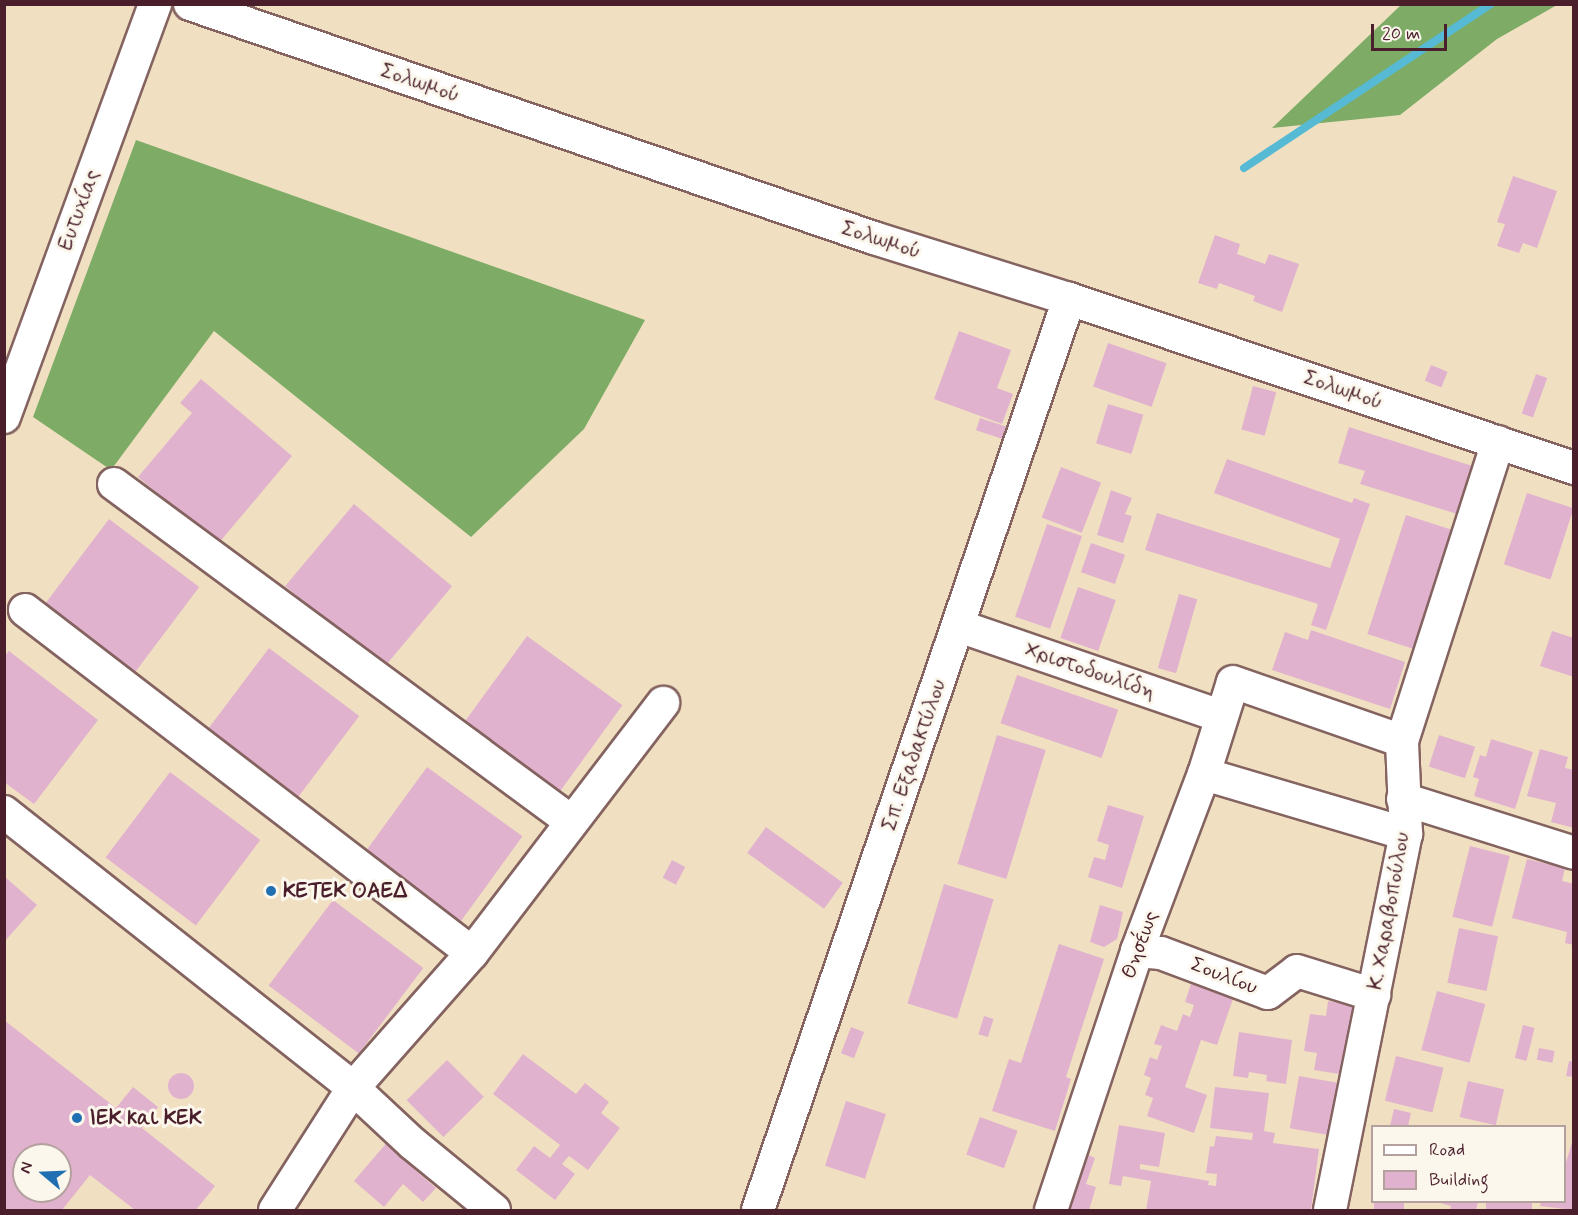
<!DOCTYPE html>
<meta charset="utf-8">
<style>
body{margin:0}
#map{position:relative;width:1578px;height:1215px;overflow:hidden;background:#f0e0c1;font-family:Mynerve,sans-serif}
div>[style]{position:absolute}
.forest>*{inset:0;background:#7eac66}
.stream>*{height:8px;margin:-4px;padding:0 4px;transform-origin:4px;border-radius:4px;background:#56bad4}
.building>*{inset:0;background:#e1b2ce;transform-origin:0 0}
.round{border-radius:50%}
.roads{filter:drop-shadow(2px 0 #846360) drop-shadow(-2px 0 #846360) drop-shadow(0 2px #846360) drop-shadow(0 -2px #846360)}
.minor>*{height:32px;margin:-16px;padding:0 16px;transform-origin:16px;border-radius:16px;background:#fff}
.dots>*{width:16px;height:16px;translate:-50% -50%;box-sizing:border-box;border:3px solid #fbf7ec;border-radius:50%}
span{translate:-50% -50%;white-space:nowrap;text-align:center;line-height:1.15;-webkit-text-stroke:6px #fbf7ec;paint-order:stroke}
.street-label{font-size:21px;color:#4a1f2b}
.poi-label{font-size:21px;color:#4a1f2b;font-weight:700}
.left{translate:0 -50%;text-align:left}
.frame{position:absolute;inset:0;border:6px solid #4a1f2b;pointer-events:none}
.legend{position:absolute;left:1371px;top:1125px;width:195px;height:78px;box-sizing:border-box;background:#fbf7ec;border:2px solid #b4a19f;margin:0;padding:8px 10px;list-style:none;font-size:18px;color:#4a1f2b}
.legend li{display:flex;align-items:center;gap:12px;height:30px}
.legend b{width:30px;border:2px solid #b4a19f}
.north{position:absolute;left:12px;top:1143px;width:60px;height:60px;box-sizing:border-box;background:#fbf7ec;border:2px solid #b4a19f;border-radius:50%;rotate:289deg;font-size:16px;font-weight:700;line-height:24px;text-align:center;color:#4a1f2b}
.north::after{content:'';display:block;margin:auto;width:21px;height:27px;background:#1f6fb2;clip-path:polygon(50% 0,100% 100%,50% 72%,0 100%)}
.scale{position:absolute;left:1371px;top:24px;width:76px;height:27px;box-sizing:border-box;border:3px solid #4a1f2b;border-top:0;padding-left:8px;font-size:18px;line-height:21px;white-space:nowrap;color:#4a1f2b;-webkit-text-stroke:4px #fbf7ec;paint-order:stroke}
</style>
<div id="map">
<div class="forest">
<i style="clip-path:polygon(1401px 5px,1557px 5px,1497px 39px,1400px 115px,1272px 128px)"></i>
<i style="clip-path:polygon(136px 140px,645px 320px,584px 429px,471px 537px,214px 331px,111px 470px,33px 417px)"></i>
</div>
<div class="stream">
<i style="left:1244px;top:168px;width:296px;rotate:-33.6deg"></i>
</div>
<div class="building">
<i style="clip-path:polygon(1513px 176px,1557px 191px,1537px 248px,1523px 243px,1519px 253px,1497px 246px,1505px 224px,1497px 222px)"></i>
<i style="clip-path:polygon(1215px 235px,1240px 244px,1237px 254px,1265px 264px,1269px 254px,1299px 264px,1282px 312px,1253px 301px,1255px 296px,1219px 283px,1217px 289px,1198px 283px)"></i>
<i style="clip-path:polygon(959px 331px,1011px 350px,997px 388px,1013px 394px,1002px 424px,934px 399px)"></i>
<i style="left:1108px;top:343px;width:62px;height:46px;rotate:19deg"></i>
<i style="left:1431px;top:365px;width:18px;height:17px;rotate:22deg"></i>
<i style="left:1536px;top:374px;width:12px;height:42px;rotate:20deg"></i>
<i style="clip-path:polygon(201px 379px,292px 456px,218px 544px,138px 477px,192px 413px,180px 403px)"></i>
<i style="left:1253px;top:386px;width:24px;height:45px;rotate:15deg"></i>
<i style="left:1108px;top:404px;width:37px;height:41px;rotate:17deg"></i>
<i style="left:980px;top:418px;width:32px;height:13px;rotate:18deg"></i>
<i style="clip-path:polygon(1349px 427px,1482px 469px,1467px 517px,1360px 484px,1365px 471px,1338px 463px)"></i>
<i style="clip-path:polygon(1227px 459px,1352px 503px,1354px 498px,1370px 504px,1326px 630px,1311px 625px,1318px 604px,1145px 550px,1157px 513px,1330px 568px,1340px 539px,1214px 493px)"></i>
<i style="left:1061px;top:467px;width:43px;height:54px;rotate:21deg"></i>
<i style="clip-path:polygon(1111px 490px,1132px 498px,1125px 514px,1132px 516px,1123px 543px,1097px 535px)"></i>
<i style="left:1527px;top:493px;width:49px;height:75px;rotate:18deg"></i>
<i style="left:354px;top:504px;width:128px;height:107px;rotate:40deg"></i>
<i style="left:1406px;top:515px;width:56px;height:125px;rotate:18deg"></i>
<i style="left:109px;top:519px;width:113px;height:107px;rotate:37deg"></i>
<i style="left:1047px;top:524px;width:37px;height:98px;rotate:19deg"></i>
<i style="left:1091px;top:543px;width:36px;height:31px;rotate:19deg"></i>
<i style="left:1078px;top:587px;width:40px;height:54px;rotate:19deg"></i>
<i style="left:1179px;top:594px;width:19px;height:77px;rotate:16deg"></i>
<i style="clip-path:polygon(1311px 630px,1405px 662px,1390px 709px,1272px 670px,1285px 632px,1308px 640px)"></i>
<i style="clip-path:polygon(1552px 631px,1574px 638px,1574px 677px,1540px 666px)"></i>
<i style="left:527px;top:636px;width:118px;height:112px;rotate:36deg"></i>
<i style="left:269px;top:648px;width:113px;height:107px;rotate:37deg"></i>
<i style="clip-path:polygon(9px 651px,98px 720px,34px 804px,4px 782px,4px 656px)"></i>
<i style="left:1017px;top:675px;width:107px;height:51px;rotate:19deg"></i>
<i style="left:997px;top:735px;width:51px;height:135px;rotate:17deg"></i>
<i style="left:1439px;top:735px;width:38px;height:33px;rotate:18deg"></i>
<i style="clip-path:polygon(1491px 739px,1533px 752px,1515px 809px,1474px 796px,1479px 779px,1473px 777px,1480px 755px,1486px 757px)"></i>
<i style="clip-path:polygon(1540px 749px,1568px 757px,1565px 768px,1574px 770px,1574px 828px,1551px 822px,1556px 803px,1527px 796px)"></i>
<i style="left:427px;top:767px;width:118px;height:112px;rotate:36deg"></i>
<i style="left:170px;top:772px;width:113px;height:107px;rotate:37deg"></i>
<i style="clip-path:polygon(1108px 805px,1144px 816px,1122px 888px,1088px 877px,1094px 857px,1105px 860px,1109px 845px,1097px 841px)"></i>
<i style="left:766px;top:827px;width:95px;height:32px;rotate:36deg"></i>
<i style="left:1470px;top:846px;width:41px;height:73px;rotate:14deg"></i>
<i style="clip-path:polygon(1527px 859px,1565px 868px,1562px 881px,1574px 884px,1574px 945px,1565px 943px,1567px 932px,1512px 918px)"></i>
<i style="left:672px;top:860px;width:15px;height:20px;rotate:28deg"></i>
<i style="clip-path:polygon(4px 876px,37px 905px,4px 942px)"></i>
<i style="left:944px;top:884px;width:52px;height:125px;rotate:17deg"></i>
<i style="left:333px;top:900px;width:113px;height:107px;rotate:37deg"></i>
<i style="clip-path:polygon(1100px 905px,1123px 912px,1117px 939px,1104px 947px,1090px 942px)"></i>
<i style="left:1459px;top:928px;width:40px;height:56px;rotate:12deg"></i>
<i style="clip-path:polygon(1059px 944px,1104px 959px,1066px 1077px,1071px 1079px,1055px 1131px,992px 1111px,1009px 1059px,1021px 1063px)"></i>
<i style="clip-path:polygon(1191px 984px,1233px 999px,1217px 1045px,1201px 1040px,1185px 1087px,1207px 1095px,1194px 1133px,1147px 1116px,1153px 1098px,1145px 1095px,1151px 1078px,1144px 1075px,1150px 1057px,1157px 1060px,1162px 1046px,1154px 1044px,1161px 1025px,1177px 1031px,1183px 1014px,1190px 1017px,1194px 1005px,1185px 1002px)"></i>
<i style="left:1437px;top:991px;width:50px;height:61px;rotate:15deg"></i>
<i style="clip-path:polygon(1328px 1001px,1363px 1007px,1352px 1076px,1314px 1070px,1317px 1053px,1304px 1051px,1310px 1014px,1326px 1016px)"></i>
<i style="left:984px;top:1016px;width:10px;height:19px;rotate:17deg"></i>
<i style="clip-path:polygon(evenodd,4px 1020px,116px 1108px,133px 1087px,158px 1107px,142px 1128px,215px 1186px,196px 1210px,135px 1210px,90px 1175px,62px 1210px,4px 1210px,4px 1020px,24px 1155px,60px 1155px,60px 1191px,24px 1191px,24px 1155px)"></i>
<i style="left:1523px;top:1025px;width:12px;height:34px;rotate:14deg"></i>
<i style="left:851px;top:1027px;width:14px;height:28px;rotate:21deg"></i>
<i style="clip-path:polygon(1239px 1032px,1292px 1040px,1286px 1084px,1266px 1081px,1267px 1075px,1249px 1072px,1248px 1078px,1233px 1076px)"></i>
<i style="left:1539px;top:1048px;width:16px;height:12px;rotate:11deg"></i>
<i style="clip-path:polygon(523px 1054px,576px 1094px,585px 1083px,609px 1102px,601px 1113px,620px 1128px,588px 1170px,569px 1156px,562px 1164px,575px 1174px,555px 1200px,516px 1170px,534px 1146px,550px 1158px,560px 1145px,493px 1094px)"></i>
<i style="left:1396px;top:1056px;width:49px;height:46px;rotate:14deg"></i>
<i style="left:447px;top:1060px;width:52px;height:57px;rotate:45deg"></i>
<i style="clip-path:polygon(1569px 1061px,1574px 1062px,1574px 1077px,1566px 1076px)"></i>
<i class="round" style="left:168px;top:1073px;width:26px;height:26px"></i>
<i style="left:1299px;top:1076px;width:48px;height:53px;rotate:10deg"></i>
<i style="left:1468px;top:1081px;width:37px;height:37px;rotate:13deg"></i>
<i style="clip-path:polygon(1215px 1087px,1269px 1093px,1264px 1131px,1275px 1133px,1273px 1143px,1319px 1149px,1311px 1210px,1146px 1210px,1151px 1181px,1123px 1176px,1121px 1186px,1109px 1184px,1119px 1125px,1165px 1133px,1159px 1167px,1140px 1164px,1140px 1169px,1209px 1181px,1208px 1185px,1216px 1186px,1217px 1174px,1206px 1173px,1210px 1146px,1214px 1147px,1216px 1136px,1252px 1140px,1253px 1133px,1210px 1128px)"></i>
<i style="left:846px;top:1101px;width:42px;height:68px;rotate:18deg"></i>
<i style="clip-path:polygon(1394px 1109px,1411px 1113px,1408px 1126px,1390px 1126px)"></i>
<i style="left:980px;top:1117px;width:40px;height:40px;rotate:20deg"></i>
<i style="clip-path:polygon(395px 1133px,425px 1159px,415px 1170px,436px 1188px,423px 1202px,403px 1184px,384px 1207px,354px 1181px)"></i>
<i style="clip-path:polygon(1573px 1139px,1574px 1210px,1540px 1206px,1541px 1202px,1564px 1202px,1564px 1169px)"></i>
<i style="clip-path:polygon(1088px 1155px,1095px 1158px,1086px 1184px,1096px 1187px,1089px 1210px,1069px 1210px)"></i>
<i style="left:1374px;top:1202px;width:30px;height:8px"></i>
<i style="clip-path:polygon(1436px 1202px,1478px 1202px,1476px 1210px,1450px 1210px,1451px 1206px)"></i>
<i style="left:1486px;top:1202px;width:46px;height:9px"></i>
</div>
<div class="roads">
<div class="minor">
<i style="left:190px;top:4px;width:723px;rotate:18.89deg"></i>
<i style="left:874px;top:238px;width:204px;rotate:17.4deg"></i>
<i style="left:1069px;top:299px;width:533px;rotate:18.5deg"></i>
<i style="left:4px;top:417px;width:440px;rotate:-69.9deg"></i>
<i style="left:114px;top:484px;width:569px;rotate:36.43deg"></i>
<i style="left:25px;top:610px;width:563px;rotate:37.5deg"></i>
<i style="left:959px;top:626px;width:277px;rotate:19deg"></i>
<i style="left:1204px;top:774px;width:211px;rotate:16.5deg"></i>
<i style="left:1403px;top:799px;width:179px;rotate:17.5deg"></i>
<i style="left:4px;top:812px;width:445px;rotate:38.3deg"></i>
<i style="left:353px;top:1088px;width:81px;rotate:43deg"></i>
<i style="left:412px;top:1143px;width:106px;rotate:39.3deg"></i>
<i style="left:1137px;top:951px;width:24px;rotate:5deg"></i>
<i style="left:1161px;top:953px;width:114px;rotate:20.5deg"></i>
<i style="left:1268px;top:993px;width:36px;rotate:-37deg"></i>
<i style="left:1297px;top:971px;width:81px;rotate:17.3deg"></i>
<i style="left:275px;top:1210px;width:145px;rotate:-57.4deg"></i>
<i style="left:353px;top:1088px;width:180px;rotate:-48.6deg"></i>
<i style="left:472px;top:953px;width:315px;rotate:-52.6deg"></i>
<i style="left:758px;top:1210px;width:963px;rotate:-71.15deg"></i>
<i style="left:1051px;top:1210px;width:273px;rotate:-71.6deg"></i>
<i style="left:1137px;top:951px;width:189px;rotate:-69.3deg"></i>
<i style="left:1204px;top:774px;width:96px;rotate:-72.5deg"></i>
<i style="left:1233px;top:682px;width:179px;rotate:19.2deg"></i>
<i style="left:1330px;top:1210px;width:384px;rotate:-78.6deg"></i>
<i style="left:1406px;top:834px;width:93px;rotate:-92.5deg"></i>
<i style="left:1402px;top:741px;width:314px;rotate:-72.2deg"></i>
</div>
</div>
<div class="dots">
<i style="left:271px;top:891px;background:#1f6fb2"></i>
<i style="left:77px;top:1118px;background:#1f6fb2"></i>
</div>
<div class="street-label">
<span style="left:420px;top:83px;rotate:19deg">Σολωμού</span>
<span style="left:79px;top:210px;rotate:-70deg">Ευτυχίας</span>
<span style="left:881px;top:240px;rotate:18deg">Σολωμού</span>
<span style="left:1343px;top:390px;rotate:19deg">Σολωμού</span>
<span style="left:1090px;top:671px;rotate:19deg">Χριστοδουλίδη</span>
<span style="left:914px;top:755px;rotate:-71deg">Σπ. Εξαδακτύλου</span>
<span style="left:1389px;top:911px;rotate:-80deg">Κ. Χαραβοπούλου</span>
<span style="left:1140px;top:945px;rotate:-70deg">Θησέως</span>
<span style="left:1224px;top:976px;rotate:21deg">Σουλίου</span>
</div>
<div class="poi-label">
<span class="left" style="left:283px;top:891px">ΚΕΤΕΚ ΟΑΕΔ</span>
<span class="left" style="left:89px;top:1118px">ΙΕΚ και ΚΕΚ</span>
</div>
<div class="frame"></div>
<ul class="legend">
<li><b style="height:8px;background:#fff"></b>Road</li>
<li><b style="height:16px;background:#e1b2ce"></b>Building</li>
</ul>
<div class="north">N</div>
<div class="scale">20 m</div>
</div>
